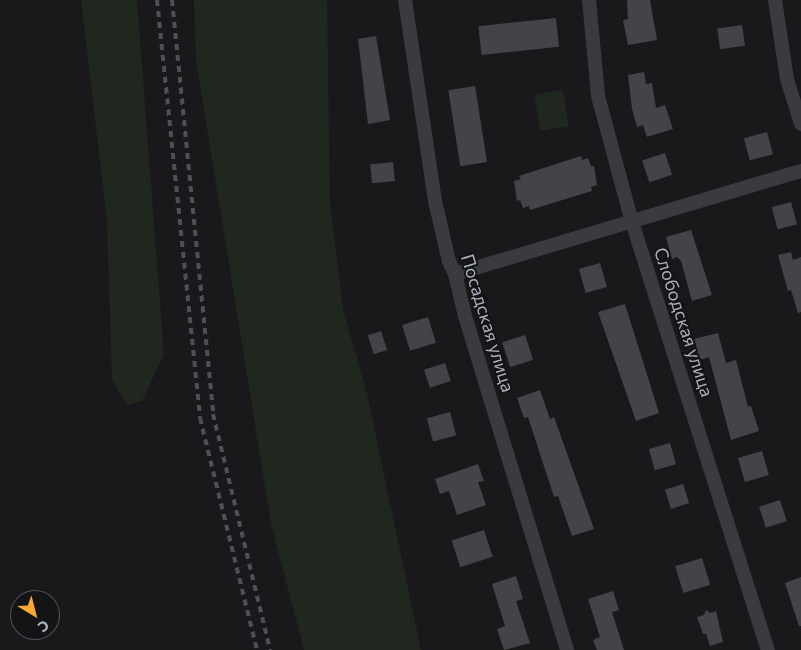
<!DOCTYPE html>
<meta charset="utf-8">
<style>
body{margin:0}
#map{position:relative;width:801px;height:650px;overflow:hidden;background:#19191b;font-family:Commissioner,sans-serif}
div>[style]{position:absolute}
.green>*{inset:0;background:#1f271f;transform-origin:0 0}
.building>*{inset:0;background:#434449;transform-origin:0 0}
.minor>*{height:14px;margin:-7px;padding:0 7px;transform-origin:7px;border-radius:7px;background:#3a3b41}
.rail>*{height:4px;margin-top:-2px;transform-origin:0;background:repeating-linear-gradient(90deg,#4d5056 0 6px,transparent 0 11px)}
span{translate:-50% -50%;white-space:nowrap;text-align:center;line-height:1.15;-webkit-text-stroke:4px #141417;paint-order:stroke}
.street-label{font-size:18px;color:#abb1bc}
.north{position:absolute;left:10px;top:590px;width:50px;height:50px;box-sizing:border-box;background:#141417;border:1px solid #505359;border-radius:50%;rotate:143deg;font-size:14px;font-weight:700;line-height:20px;text-align:center;color:#abb1bc}
.north::after{content:'';display:block;margin:auto;width:18px;height:22px;background:#fba931;clip-path:polygon(50% 0,100% 100%,50% 72%,0 100%)}
</style>
<div id="map">
<div class="green">
<i style="clip-path:polygon(81px 0,137px 0,164px 354px,142px 401px,127px 405px,112px 380px,107px 221px)"></i>
<i style="clip-path:polygon(194px 0,327px 0,330px 203px,343px 309px,366px 389px,421px 650px,304px 650px,271px 524px,196px 60px)"></i>
<i style="left:563px;top:90px;width:37px;height:29px;rotate:81deg"></i>
</div>
<div class="building">
<i style="clip-path:polygon(627px 0,650px 0,657px 40px,628px 45px,623px 20px,628px 19px)"></i>
<i style="left:556px;top:18px;width:29px;height:78px;rotate:84deg"></i>
<i style="left:742px;top:25px;width:21px;height:25px;rotate:82deg"></i>
<i style="clip-path:polygon(376px 36px,390px 120px,368px 124px,358px 39px)"></i>
<i style="clip-path:polygon(644px 72px,646px 84px,652px 83px,656px 108px,665px 105px,673px 129px,647px 137px,643px 125px,637px 127px,632px 109px,628px 75px)"></i>
<i style="left:475px;top:86px;width:77px;height:27px;rotate:81deg"></i>
<i style="left:767px;top:132px;width:23px;height:24px;rotate:75deg"></i>
<i style="left:665px;top:153px;width:23px;height:24px;rotate:72deg"></i>
<i style="clip-path:polygon(581px 156px,582px 160px,588px 158px,591px 166px,594px 166px,597px 185px,591px 187px,592px 191px,530px 210px,529px 206px,523px 208px,520px 200px,517px 201px,514px 181px,521px 179px,519px 176px)"></i>
<i style="left:393px;top:162px;width:19px;height:23px;rotate:84deg"></i>
<i style="left:791px;top:202px;width:23px;height:20px;rotate:75deg"></i>
<i style="clip-path:polygon(691px 230px,712px 295px,692px 301px,681px 261px,677px 257px,672px 259px,666px 237px)"></i>
<i style="clip-path:polygon(791px 252px,793px 260px,801px 257px,801px 312px,798px 313px,791px 290px,788px 291px,778px 255px)"></i>
<i style="left:600px;top:263px;width:25px;height:22px;rotate:74deg"></i>
<i style="clip-path:polygon(625px 304px,659px 413px,636px 421px,598px 312px)"></i>
<i style="left:428px;top:317px;width:27px;height:27px;rotate:73deg"></i>
<i style="left:381px;top:331px;width:20px;height:14px;rotate:72deg"></i>
<i style="clip-path:polygon(718px 333px,726px 363px,736px 360px,748px 407px,751px 406px,759px 431px,731px 440px,709px 357px,700px 360px,694px 339px)"></i>
<i style="left:525px;top:335px;width:26px;height:24px;rotate:72deg"></i>
<i style="left:445px;top:363px;width:19px;height:22px;rotate:72deg"></i>
<i style="clip-path:polygon(540px 390px,550px 419px,554px 417px,594px 529px,572px 536px,558px 496px,554px 497px,528px 417px,524px 418px,517px 398px)"></i>
<i style="left:450px;top:412px;width:24px;height:24px;rotate:75deg"></i>
<i style="left:670px;top:443px;width:22px;height:22px;rotate:74deg"></i>
<i style="left:762px;top:451px;width:25px;height:25px;rotate:74deg"></i>
<i style="clip-path:polygon(478px 464px,484px 481px,478px 482px,486px 505px,457px 515px,449px 491px,440px 494px,435px 479px)"></i>
<i style="left:683px;top:484px;width:20px;height:19px;rotate:72deg"></i>
<i style="left:780px;top:500px;width:22px;height:22px;rotate:72deg"></i>
<i style="left:484px;top:530px;width:28px;height:34px;rotate:72deg"></i>
<i style="left:702px;top:558px;width:28px;height:28px;rotate:73deg"></i>
<i style="clip-path:polygon(516px 576px,523px 599px,516px 601px,530px 643px,504px 650px,497px 629px,505px 626px,492px 584px)"></i>
<i style="clip-path:polygon(801px 577px,801px 626px,799px 626px,785px 583px)"></i>
<i style="clip-path:polygon(613px 591px,619px 610px,612px 612px,624px 650px,597px 650px,593px 640px,600px 637px,588px 599px)"></i>
<i style="clip-path:polygon(706px 610px,710px 613px,716px 611px,723px 642px,710px 646px,706px 634px,703px 634px,697px 617px,704px 615px)"></i>
</div>
<div class="minor">
<i style="left:405px;top:0;width:203px;rotate:81.5deg"></i>
<i style="left:435px;top:201px;width:62px;rotate:76.9deg"></i>
<i style="left:449px;top:261px;width:14px;rotate:65deg"></i>
<i style="left:455px;top:274px;width:43px;rotate:76.6deg"></i>
<i style="left:465px;top:316px;width:349px;rotate:73deg"></i>
<i style="left:589px;top:0;width:96px;rotate:84.6deg"></i>
<i style="left:598px;top:96px;width:131px;rotate:74.9deg"></i>
<i style="left:632px;top:222px;width:449px;rotate:72.4deg"></i>
<i style="left:775px;top:0;width:80px;rotate:81.4deg"></i>
<i style="left:787px;top:79px;width:47px;rotate:72.7deg"></i>
<i style="left:455px;top:274px;width:361px;rotate:-16.6deg"></i>
</div>
<div class="rail">
<i style="left:157px;top:0;width:420px;rotate:84.1deg"></i>
<i style="left:200px;top:418px;width:239px;rotate:76.2deg"></i>
<i style="left:172px;top:0;width:416px;rotate:84.3deg"></i>
<i style="left:213px;top:414px;width:243px;rotate:76.4deg"></i>
</div>
<div class="street-label">
<span style="left:684px;top:322px;rotate:72deg">Слободская улица</span>
<span style="left:488px;top:323px;rotate:73deg">Посадская улица</span>
</div>
<div class="north">С</div>
</div>
